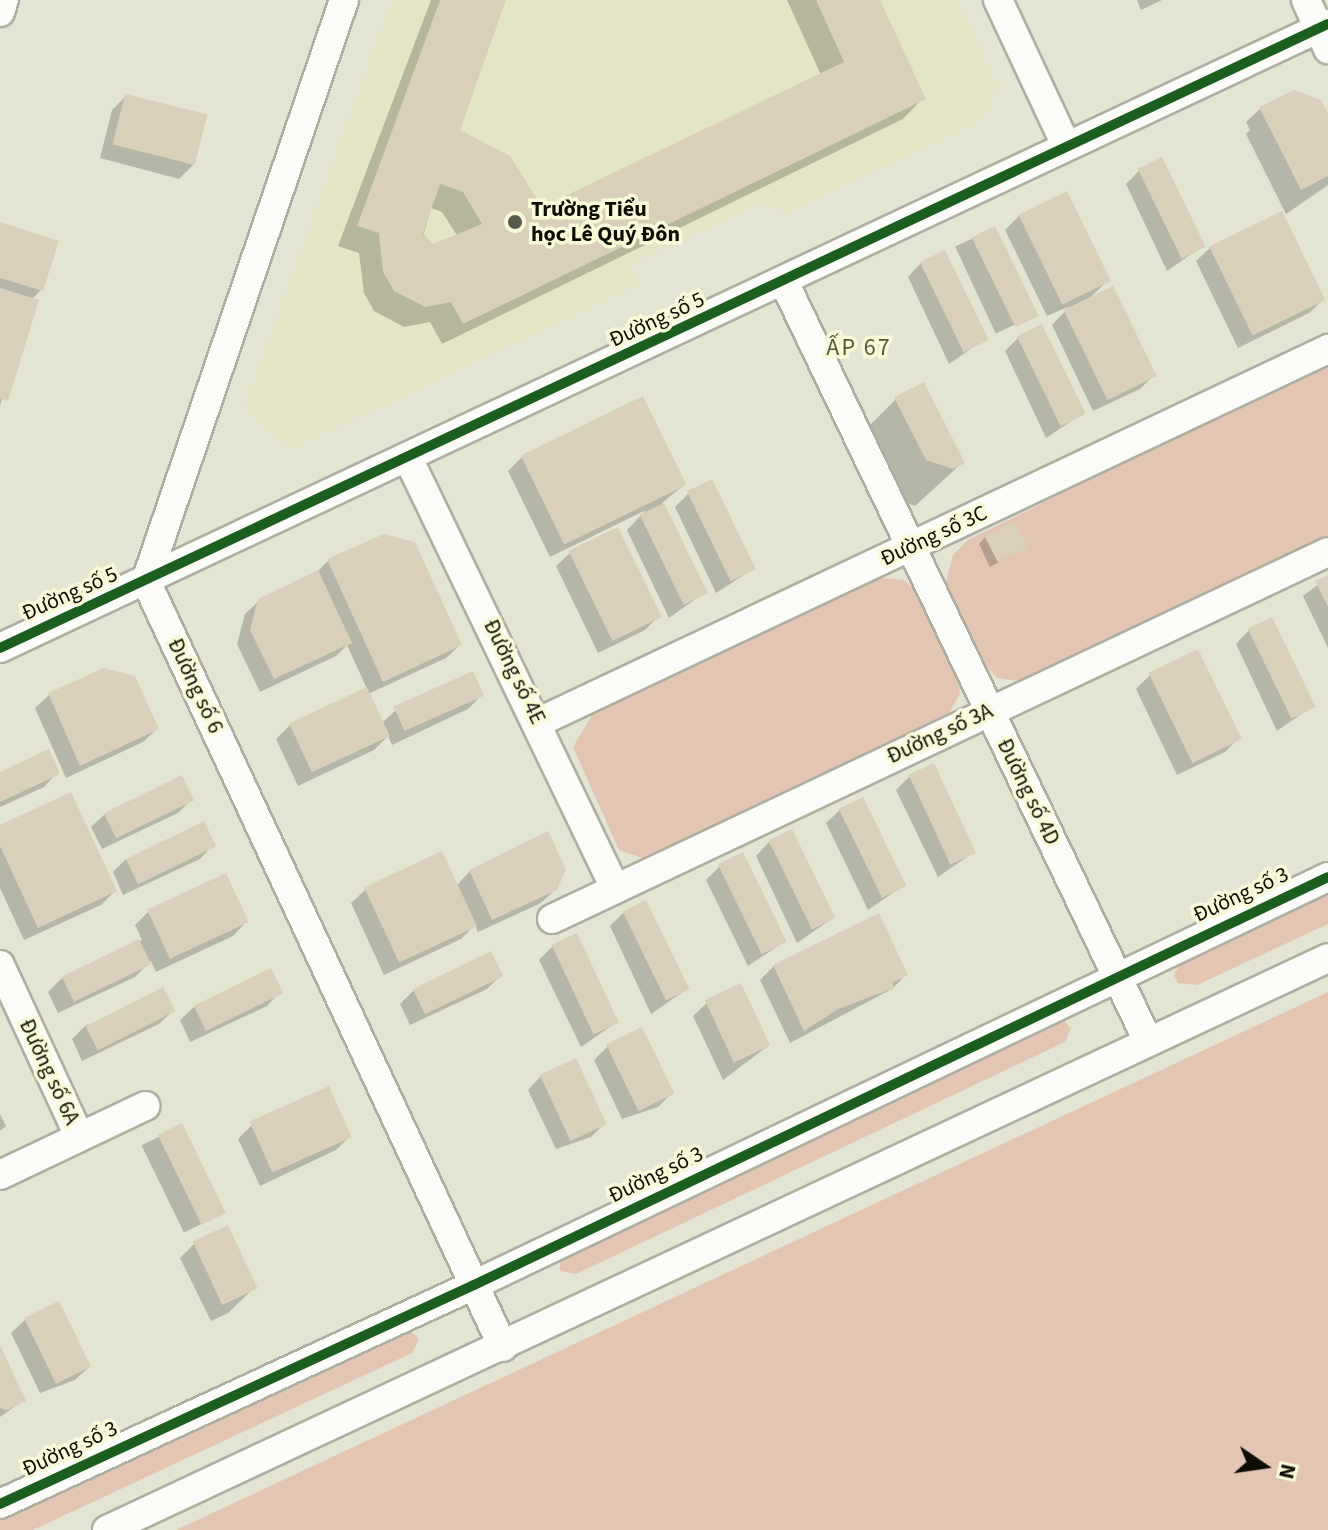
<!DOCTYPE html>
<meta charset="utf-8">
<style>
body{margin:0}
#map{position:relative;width:1328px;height:1530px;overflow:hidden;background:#e4e4d3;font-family:"Source Sans 3",sans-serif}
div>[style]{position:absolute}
.built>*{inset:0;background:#e4e4c6}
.green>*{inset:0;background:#e3c5b3}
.shadow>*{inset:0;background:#0003;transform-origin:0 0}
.building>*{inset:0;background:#dacfba;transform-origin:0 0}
.roads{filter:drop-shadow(2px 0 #aeaea0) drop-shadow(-2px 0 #aeaea0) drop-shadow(0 2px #aeaea0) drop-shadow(0 -2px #aeaea0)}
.minor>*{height:28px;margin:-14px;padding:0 14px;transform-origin:14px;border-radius:14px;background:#fbfbf8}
.cycleway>*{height:10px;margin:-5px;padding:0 5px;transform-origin:5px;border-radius:5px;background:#1b5e20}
.dots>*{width:22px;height:22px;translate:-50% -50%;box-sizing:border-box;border:4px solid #f8f9d8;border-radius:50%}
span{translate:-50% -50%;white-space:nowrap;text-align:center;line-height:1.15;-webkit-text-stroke:7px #f8f9d8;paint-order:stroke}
.poi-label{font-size:22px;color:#0d0d03;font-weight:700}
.left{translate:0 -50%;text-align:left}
.street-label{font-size:22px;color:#0d0d03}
.neighbourhood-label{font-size:24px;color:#58583b;letter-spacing:2px}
.north{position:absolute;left:1224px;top:1426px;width:80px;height:80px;-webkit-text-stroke:6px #f8f9d8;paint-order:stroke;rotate:103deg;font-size:22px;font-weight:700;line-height:32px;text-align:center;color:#0d0d03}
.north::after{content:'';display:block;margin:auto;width:28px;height:36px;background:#0d0d03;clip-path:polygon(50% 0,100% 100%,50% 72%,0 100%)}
</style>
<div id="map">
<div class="built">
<i style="clip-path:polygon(397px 0,958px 0,998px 87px,984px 120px,785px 214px,762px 202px,630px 265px,639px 285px,290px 450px,244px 407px,390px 4px)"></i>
</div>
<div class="green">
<i style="clip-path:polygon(1328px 361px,1328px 541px,1028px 682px,997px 678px,984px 664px,946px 582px,953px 555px,968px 540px)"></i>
<i style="clip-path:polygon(872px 577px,904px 580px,916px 590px,957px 677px,960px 694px,946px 718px,648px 860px,619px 850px,573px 747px,592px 715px)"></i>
<i style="clip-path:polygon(1328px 890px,1328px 924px,1197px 985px,1178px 983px,1174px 975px,1184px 956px)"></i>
<i style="clip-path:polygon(1328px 992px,1328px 1530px,176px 1530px)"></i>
<i style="clip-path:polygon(1060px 1017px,1071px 1028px,1065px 1042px,576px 1274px,560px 1271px,560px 1257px)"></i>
<i style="clip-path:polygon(407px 1328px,419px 1339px,412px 1353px,33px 1530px,0 1530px,0 1515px)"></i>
</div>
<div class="shadow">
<i style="clip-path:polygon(evenodd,431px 0,504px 0,458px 130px,541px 209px,821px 75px,787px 0,878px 0,923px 98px,903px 119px,442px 344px,430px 322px,404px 327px,374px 311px,364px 293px,359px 253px,338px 246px,431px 0,431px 208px,442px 212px,458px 237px,440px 246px,422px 240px,431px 208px)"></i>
<i style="clip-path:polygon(1137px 0,1162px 0,1141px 10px)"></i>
<i style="clip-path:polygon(126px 96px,193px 165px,179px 179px,100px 158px,112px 110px)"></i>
<i style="clip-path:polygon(1260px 109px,1328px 117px,1328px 185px,1286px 214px,1246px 134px,1250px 130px,1246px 122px)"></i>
<i style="clip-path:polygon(1139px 171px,1203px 246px,1167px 271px,1126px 184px)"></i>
<i style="clip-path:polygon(1066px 194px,1108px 280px,1089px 299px,1154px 375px,1140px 389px,1093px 411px,1052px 325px,1070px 306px,1047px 316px,1005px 230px,1019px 216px)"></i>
<i style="clip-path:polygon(0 224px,41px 290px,31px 300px,0 406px)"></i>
<i style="left:995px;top:228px;width:96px;height:44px;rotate:65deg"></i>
<i style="clip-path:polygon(1210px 248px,1323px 300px,1309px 313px,1238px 348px,1196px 261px)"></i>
<i style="clip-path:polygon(921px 263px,985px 339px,949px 364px,908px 277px)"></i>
<i style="clip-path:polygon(1018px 338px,1082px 414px,1046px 438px,1005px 351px)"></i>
<i style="clip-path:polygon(642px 398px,684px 485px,662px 503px,704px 593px,669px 618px,627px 530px,646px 510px,550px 557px,508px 471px,522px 457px)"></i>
<i style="clip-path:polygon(896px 399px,962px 463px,915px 506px,889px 496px,859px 436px)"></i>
<i style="clip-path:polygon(689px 493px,753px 569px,716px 593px,675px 507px)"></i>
<i style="clip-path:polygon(985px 537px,1025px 547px,990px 567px,979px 544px)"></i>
<i style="clip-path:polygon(570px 553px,658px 617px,645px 630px,598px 653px,556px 566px)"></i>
<i style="clip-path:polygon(328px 561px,460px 645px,446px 658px,368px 694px,382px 723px,396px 710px,482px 695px,468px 709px,392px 745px,388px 736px,374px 750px,298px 786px,276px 739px,290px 725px,367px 689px,347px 645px,336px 656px,260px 692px,237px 644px,245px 614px,260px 600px,317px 572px)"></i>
<i style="clip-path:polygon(1328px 577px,1328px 648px,1303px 596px)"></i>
<i style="clip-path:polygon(1249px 630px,1313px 706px,1277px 731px,1236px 644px)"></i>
<i style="clip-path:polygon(1150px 675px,1238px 739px,1225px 752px,1177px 775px,1136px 689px)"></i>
<i style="clip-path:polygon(49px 695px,157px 729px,143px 742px,66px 778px,35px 708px)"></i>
<i style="clip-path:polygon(57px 773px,44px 787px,0 807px,0 774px)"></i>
<i style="clip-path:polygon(910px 776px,974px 852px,938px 877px,896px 790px)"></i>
<i style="clip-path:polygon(192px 799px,178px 813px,102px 849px,91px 827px,105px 814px)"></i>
<i style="clip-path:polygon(840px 810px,903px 886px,868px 910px,826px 823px)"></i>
<i style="clip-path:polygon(0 827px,115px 891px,101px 905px,24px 940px,0 888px)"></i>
<i style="clip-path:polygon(769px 842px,833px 918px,797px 943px,756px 856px)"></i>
<i style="clip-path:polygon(213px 845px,200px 859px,123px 895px,113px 872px,126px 859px)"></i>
<i style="clip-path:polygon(441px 854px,456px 886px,470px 871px,556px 889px,541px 903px,478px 932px,475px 925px,461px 939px,384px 975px,351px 903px,365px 890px)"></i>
<i style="clip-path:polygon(720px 866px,784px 942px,748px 966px,706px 880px)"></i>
<i style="clip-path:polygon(148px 912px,246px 922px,233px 936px,156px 972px,151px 961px,135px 977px,58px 1013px,48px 992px,62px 978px,142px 940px,135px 925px)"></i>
<i style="clip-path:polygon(623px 913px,687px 989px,651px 1014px,610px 926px)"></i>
<i style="clip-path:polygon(553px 946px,617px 1022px,581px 1047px,539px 960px)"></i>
<i style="clip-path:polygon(774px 966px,906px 975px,892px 989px,790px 1043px,760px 980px)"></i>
<i style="clip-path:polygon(270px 970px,280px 992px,267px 1006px,190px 1042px,180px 1020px,194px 1007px)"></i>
<i style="clip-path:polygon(500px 976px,487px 989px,410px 1025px,400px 1004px,414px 990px)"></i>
<i style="clip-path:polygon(707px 1003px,768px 1046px,723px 1080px,693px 1016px)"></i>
<i style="clip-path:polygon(173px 1011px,159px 1024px,82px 1061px,72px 1039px,86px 1025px)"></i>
<i style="clip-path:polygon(608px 1046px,671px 1094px,658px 1107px,622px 1119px,594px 1060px)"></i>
<i style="clip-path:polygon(541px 1076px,605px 1123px,591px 1137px,556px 1149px,528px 1090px)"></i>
<i style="clip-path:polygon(0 1114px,6px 1126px,0 1131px)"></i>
<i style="clip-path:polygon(252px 1125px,350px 1136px,336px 1150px,260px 1186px,238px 1139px)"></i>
<i style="left:181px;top:1126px;width:97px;height:44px;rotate:64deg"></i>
<i style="clip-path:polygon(194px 1244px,255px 1287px,228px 1313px,211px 1321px,180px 1258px)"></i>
<i style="clip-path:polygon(58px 1304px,89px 1367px,75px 1380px,40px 1393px,11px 1333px,25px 1320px)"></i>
<i style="clip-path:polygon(0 1350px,24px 1400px,0 1417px)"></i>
</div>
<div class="building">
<i style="clip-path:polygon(evenodd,440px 0,506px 0,460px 130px,510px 156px,542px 207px,844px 62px,816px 0,880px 0,926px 99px,463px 324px,451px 302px,425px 307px,394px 291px,383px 272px,379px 233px,357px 226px,440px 0,440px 184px,463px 192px,482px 224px,433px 244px,423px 233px,440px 184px)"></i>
<i style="clip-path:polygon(1294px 90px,1321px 100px,1328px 113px,1328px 176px,1301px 190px,1259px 107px)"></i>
<i style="left:125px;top:94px;width:85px;height:52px;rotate:14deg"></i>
<i style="left:1162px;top:157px;width:100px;height:27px;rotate:64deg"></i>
<i style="left:1067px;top:191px;width:100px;height:54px;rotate:64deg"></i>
<i style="left:1282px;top:211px;width:99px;height:81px;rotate:64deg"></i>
<i style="clip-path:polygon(0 222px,59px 241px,43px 291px,0 278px)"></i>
<i style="left:995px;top:226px;width:100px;height:26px;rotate:64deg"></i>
<i style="left:945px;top:250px;width:100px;height:28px;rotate:64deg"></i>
<i style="left:1113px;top:286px;width:100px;height:55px;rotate:64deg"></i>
<i style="clip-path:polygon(0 288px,39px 300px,8px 401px,0 399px)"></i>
<i style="left:1042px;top:324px;width:100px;height:28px;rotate:64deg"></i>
<i style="clip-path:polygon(924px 382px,965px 463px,953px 469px,926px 460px,894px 397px)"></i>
<i style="left:643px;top:396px;width:99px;height:136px;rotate:64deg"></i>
<i style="left:712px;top:479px;width:100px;height:28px;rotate:64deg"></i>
<i style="left:664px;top:503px;width:100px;height:27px;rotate:64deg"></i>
<i style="left:1015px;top:521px;width:29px;height:34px;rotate:63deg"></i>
<i style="left:618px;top:527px;width:100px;height:55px;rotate:64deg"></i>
<i style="clip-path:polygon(384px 534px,415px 542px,462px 645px,383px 682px,327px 559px)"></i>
<i style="clip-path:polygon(318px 570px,352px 643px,274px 679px,250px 630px,258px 599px)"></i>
<i style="clip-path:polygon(1328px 575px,1328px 607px,1315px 581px)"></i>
<i style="left:1272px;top:617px;width:100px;height:27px;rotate:64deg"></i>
<i style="left:1198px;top:649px;width:100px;height:55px;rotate:64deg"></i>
<i style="clip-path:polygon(104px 668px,135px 676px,159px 729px,80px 766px,48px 693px)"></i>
<i style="left:473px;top:671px;width:27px;height:87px;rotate:66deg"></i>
<i style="left:367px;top:687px;width:54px;height:86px;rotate:65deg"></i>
<i style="clip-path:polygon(49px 749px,60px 774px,0 802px,0 772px)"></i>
<i style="left:934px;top:763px;width:99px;height:28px;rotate:65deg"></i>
<i style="left:182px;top:775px;width:28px;height:87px;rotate:64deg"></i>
<i style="clip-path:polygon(71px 792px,117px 891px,38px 928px,0 846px,0 825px)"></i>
<i style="left:863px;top:797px;width:99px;height:27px;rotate:64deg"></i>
<i style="left:204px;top:821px;width:28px;height:87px;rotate:64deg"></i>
<i style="left:792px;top:829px;width:99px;height:26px;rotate:64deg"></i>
<i style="clip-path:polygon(548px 831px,566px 869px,557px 890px,492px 920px,469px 870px)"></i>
<i style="left:442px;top:851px;width:83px;height:86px;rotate:65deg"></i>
<i style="left:743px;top:852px;width:100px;height:28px;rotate:64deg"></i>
<i style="left:226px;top:873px;width:54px;height:87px;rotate:65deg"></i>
<i style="left:646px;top:900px;width:99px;height:26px;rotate:64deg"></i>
<i style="clip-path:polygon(879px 913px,908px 975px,892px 983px,894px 988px,838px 1009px,804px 1031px,773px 965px)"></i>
<i style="left:577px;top:933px;width:99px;height:28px;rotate:65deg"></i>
<i style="left:139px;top:939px;width:28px;height:86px;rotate:64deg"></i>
<i style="left:491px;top:951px;width:28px;height:87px;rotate:64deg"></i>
<i style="left:271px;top:968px;width:28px;height:86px;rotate:64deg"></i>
<i style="left:741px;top:983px;width:69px;height:40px;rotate:65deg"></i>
<i style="left:163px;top:987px;width:27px;height:87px;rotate:63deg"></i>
<i style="left:642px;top:1027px;width:74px;height:40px;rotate:64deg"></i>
<i style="left:576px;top:1058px;width:73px;height:40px;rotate:65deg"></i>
<i style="left:329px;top:1086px;width:56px;height:87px;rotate:66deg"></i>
<i style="left:182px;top:1123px;width:100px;height:27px;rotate:64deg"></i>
<i style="left:228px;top:1225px;width:70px;height:39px;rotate:65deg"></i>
<i style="left:59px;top:1301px;width:73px;height:39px;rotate:64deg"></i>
<i style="clip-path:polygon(0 1345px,26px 1401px,7px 1410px,0 1408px)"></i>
</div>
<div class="roads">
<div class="minor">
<i style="left:344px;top:0;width:614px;rotate:108.82deg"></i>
<i style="left:146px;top:581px;width:845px;rotate:65.01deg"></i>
<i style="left:998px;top:0;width:160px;rotate:64.9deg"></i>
<i style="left:1306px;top:0;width:54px;rotate:65.8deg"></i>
<i style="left:0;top:12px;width:13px;rotate:-72deg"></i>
<i style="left:784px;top:282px;width:842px;rotate:64.38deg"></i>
<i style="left:408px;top:458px;width:477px;rotate:64.3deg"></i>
<i style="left:0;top:648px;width:1467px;rotate:-25.17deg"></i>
<i style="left:539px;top:722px;width:873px;rotate:-25.3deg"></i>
<i style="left:552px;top:919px;width:858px;rotate:-25.31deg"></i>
<i style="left:0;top:965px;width:188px;rotate:65.2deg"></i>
<i style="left:0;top:1175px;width:161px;rotate:-25.4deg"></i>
<i style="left:0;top:1504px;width:522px;rotate:-24.8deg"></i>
<i style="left:474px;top:1285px;width:946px;rotate:-25.54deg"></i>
<i style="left:107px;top:1530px;width:1348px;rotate:-25.1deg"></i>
</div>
</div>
<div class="cycleway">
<i style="left:0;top:648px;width:1467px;rotate:-25.17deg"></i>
<i style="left:0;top:1504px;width:522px;rotate:-24.8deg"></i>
<i style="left:474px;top:1285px;width:946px;rotate:-25.54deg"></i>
</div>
<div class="dots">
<i style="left:515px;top:222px;background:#58584c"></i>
</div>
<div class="poi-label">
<span class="left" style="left:531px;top:222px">Trường Tiểu<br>học Lê Quý Đôn</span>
</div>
<div class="street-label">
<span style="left:657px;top:320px;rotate:-25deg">Đường số 5</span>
<span style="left:934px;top:536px;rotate:-25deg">Đường số 3C</span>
<span style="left:70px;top:594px;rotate:-24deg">Đường số 5</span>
<span style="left:514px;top:672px;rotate:64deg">Đường số 4E</span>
<span style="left:195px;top:686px;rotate:65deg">Đường số 6</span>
<span style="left:940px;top:734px;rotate:-25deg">Đường số 3A</span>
<span style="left:1028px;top:792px;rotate:64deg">Đường số 4D</span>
<span style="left:1241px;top:895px;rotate:-25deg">Đường số 3</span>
<span style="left:49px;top:1072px;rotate:65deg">Đường số 6A</span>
<span style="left:656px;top:1175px;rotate:-26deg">Đường số 3</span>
<span style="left:70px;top:1449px;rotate:-25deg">Đường số 3</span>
</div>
<div class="neighbourhood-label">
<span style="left:859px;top:348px">ẤP 67</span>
</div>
<div class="north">N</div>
</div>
